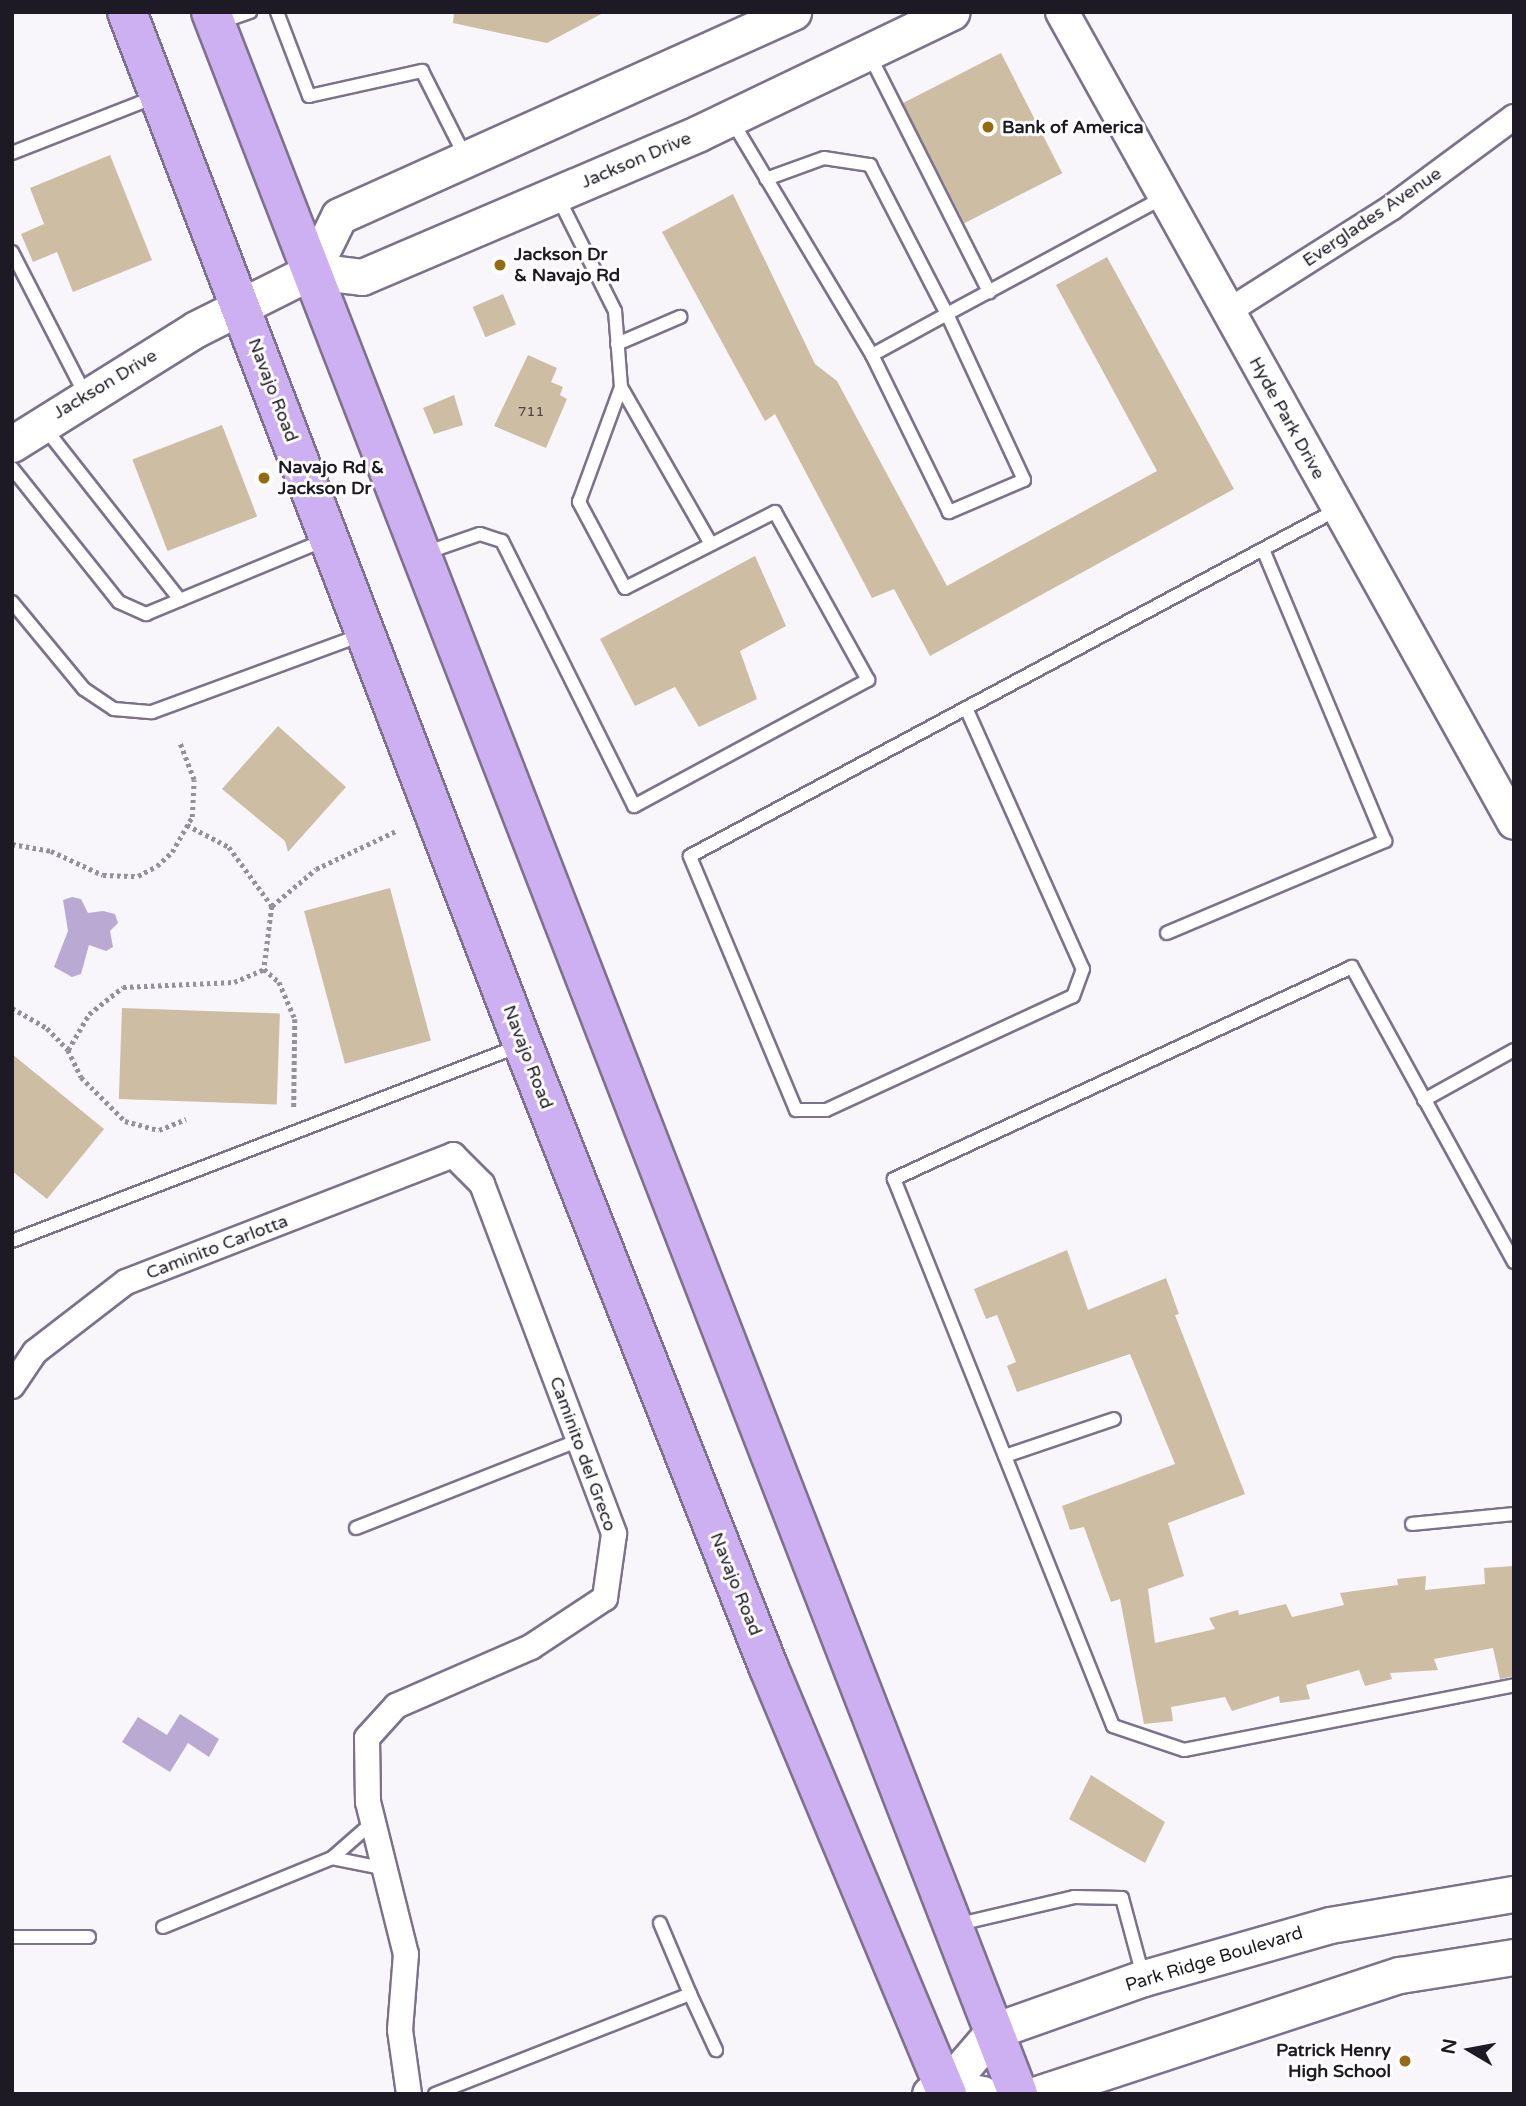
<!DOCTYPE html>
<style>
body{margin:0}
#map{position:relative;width:1526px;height:2106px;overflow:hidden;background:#f8f5fb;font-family:"Varela Round",sans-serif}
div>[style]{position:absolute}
.water>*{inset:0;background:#baaad3}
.building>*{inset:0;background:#cdbea3;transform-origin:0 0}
.path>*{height:4.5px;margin-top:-2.25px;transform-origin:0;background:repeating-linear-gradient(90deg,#949199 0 3.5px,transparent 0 7px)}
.roads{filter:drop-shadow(2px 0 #7c728c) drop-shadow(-2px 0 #7c728c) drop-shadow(0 2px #7c728c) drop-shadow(0 -2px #7c728c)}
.service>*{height:12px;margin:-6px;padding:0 6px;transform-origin:6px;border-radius:6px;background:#fff}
.minor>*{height:24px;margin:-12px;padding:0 12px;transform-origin:12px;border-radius:12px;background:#fff}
.tertiary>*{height:32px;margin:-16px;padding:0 16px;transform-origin:16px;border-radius:16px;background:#fff}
.secondary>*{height:35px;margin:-17.5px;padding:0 17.5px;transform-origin:17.5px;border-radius:17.5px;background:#fff}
.primary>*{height:38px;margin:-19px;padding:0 19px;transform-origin:19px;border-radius:19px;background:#cdb0f1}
.dots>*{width:19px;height:19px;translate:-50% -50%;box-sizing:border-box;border:4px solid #fff;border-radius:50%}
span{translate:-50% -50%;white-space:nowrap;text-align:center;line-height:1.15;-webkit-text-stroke:6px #fff;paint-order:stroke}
.number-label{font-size:14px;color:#4a4344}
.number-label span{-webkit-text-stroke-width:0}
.poi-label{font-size:18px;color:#1e1a25;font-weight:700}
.left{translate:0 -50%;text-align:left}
.right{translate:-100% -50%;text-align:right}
.street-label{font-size:18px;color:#1e1a25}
.frame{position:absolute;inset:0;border:14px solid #1e1a25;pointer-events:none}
.north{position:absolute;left:1435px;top:2015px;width:70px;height:70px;-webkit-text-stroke:5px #fff;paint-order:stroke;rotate:280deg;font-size:19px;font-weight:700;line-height:28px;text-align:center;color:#1e1a25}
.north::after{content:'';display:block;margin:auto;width:24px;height:32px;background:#1e1a25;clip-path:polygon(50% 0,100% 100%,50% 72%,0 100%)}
</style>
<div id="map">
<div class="water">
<i style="clip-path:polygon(72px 897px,81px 899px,88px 913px,103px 911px,115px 914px,118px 923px,110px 931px,113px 947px,106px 951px,89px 945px,81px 974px,72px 977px,54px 967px,68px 931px,63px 900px)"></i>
<i style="clip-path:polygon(180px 1714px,219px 1739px,209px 1757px,188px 1743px,170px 1772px,122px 1742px,138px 1717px,167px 1735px)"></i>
</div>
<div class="building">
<i style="clip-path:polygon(454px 12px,605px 12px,547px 43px,453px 23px)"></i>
<i style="left:1001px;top:53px;width:135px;height:110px;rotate:63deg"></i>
<i style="clip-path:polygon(110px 155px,152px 260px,73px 292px,57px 252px,33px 262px,21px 234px,44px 224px,30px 188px)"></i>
<i style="clip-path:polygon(733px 194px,815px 364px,837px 381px,947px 586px,1157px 471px,1056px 285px,1107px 257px,1234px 489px,930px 656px,894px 589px,872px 598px,775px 414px,765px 421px,662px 232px)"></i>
<i style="left:503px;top:294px;width:33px;height:33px;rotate:67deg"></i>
<i style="clip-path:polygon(528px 355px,557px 368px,551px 382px,563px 387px,560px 395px,567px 399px,546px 448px,494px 426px)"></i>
<i style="clip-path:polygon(454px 395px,463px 425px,434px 434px,423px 408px)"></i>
<i style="left:222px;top:425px;width:98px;height:96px;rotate:69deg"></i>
<i style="clip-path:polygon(755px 556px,786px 626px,740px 651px,757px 699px,699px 727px,675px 687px,635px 706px,600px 639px)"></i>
<i style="clip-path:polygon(278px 726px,346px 787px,288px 852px,285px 841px,222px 789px)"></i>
<i style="left:390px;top:888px;width:158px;height:89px;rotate:75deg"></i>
<i style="left:122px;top:1008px;width:158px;height:91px;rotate:2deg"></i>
<i style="clip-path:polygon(12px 1054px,104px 1129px,47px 1199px,12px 1171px)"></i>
<i style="clip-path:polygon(1067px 1250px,1088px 1310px,1166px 1278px,1179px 1314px,1175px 1315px,1245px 1494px,1168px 1523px,1184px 1576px,1148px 1589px,1155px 1643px,1215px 1629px,1209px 1618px,1238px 1610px,1239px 1615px,1286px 1604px,1292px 1617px,1344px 1605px,1340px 1593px,1398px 1585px,1397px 1579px,1426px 1576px,1425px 1590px,1485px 1584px,1484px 1568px,1514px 1566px,1514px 1676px,1500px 1679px,1493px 1648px,1434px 1659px,1438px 1670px,1390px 1673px,1392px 1679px,1365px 1686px,1359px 1670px,1306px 1685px,1310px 1699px,1280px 1703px,1279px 1696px,1232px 1711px,1225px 1697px,1171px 1707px,1173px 1721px,1144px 1724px,1120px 1599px,1111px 1602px,1084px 1527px,1070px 1530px,1062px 1506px,1175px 1464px,1130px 1354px,1017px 1392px,1007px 1366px,1016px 1362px,997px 1315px,986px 1319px,974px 1289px)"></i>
<i style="clip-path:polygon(1091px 1775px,1165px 1822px,1145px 1863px,1069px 1819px)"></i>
</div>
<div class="path">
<i style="left:187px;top:825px;width:47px;rotate:27.6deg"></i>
<i style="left:229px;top:847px;width:73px;rotate:53.9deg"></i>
<i style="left:272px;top:906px;width:64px;rotate:97.2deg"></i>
<i style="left:12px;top:844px;width:40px;rotate:10deg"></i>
<i style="left:51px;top:851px;width:57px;rotate:24.8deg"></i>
<i style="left:103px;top:875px;width:35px;rotate:2deg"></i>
<i style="left:138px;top:876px;width:21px;rotate:-28deg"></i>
<i style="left:157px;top:866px;width:21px;rotate:-43deg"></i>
<i style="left:172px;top:852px;width:40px;rotate:-60.3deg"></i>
<i style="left:192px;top:817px;width:37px;rotate:-87deg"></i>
<i style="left:194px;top:780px;width:39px;rotate:-111deg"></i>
<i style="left:272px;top:906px;width:57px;rotate:-40.1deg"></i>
<i style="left:316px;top:869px;width:89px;rotate:-25.4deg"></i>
<i style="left:12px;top:1008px;width:40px;rotate:29.7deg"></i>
<i style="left:47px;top:1028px;width:30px;rotate:46deg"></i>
<i style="left:68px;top:1050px;width:30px;rotate:64deg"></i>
<i style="left:81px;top:1077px;width:62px;rotate:45deg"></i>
<i style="left:125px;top:1121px;width:35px;rotate:15deg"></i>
<i style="left:159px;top:1130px;width:29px;rotate:-22deg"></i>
<i style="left:68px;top:1050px;width:42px;rotate:-59.7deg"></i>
<i style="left:89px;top:1014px;width:43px;rotate:-38.5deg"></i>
<i style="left:123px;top:987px;width:111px;rotate:-2.6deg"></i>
<i style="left:234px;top:982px;width:33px;rotate:-23deg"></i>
<i style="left:264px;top:969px;width:20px;rotate:41deg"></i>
<i style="left:279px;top:982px;width:40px;rotate:66.6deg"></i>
<i style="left:295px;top:1019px;width:88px;rotate:90.7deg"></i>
</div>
<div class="roads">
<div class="service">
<i style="left:277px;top:12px;width:90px;rotate:69.1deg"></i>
<i style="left:309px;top:96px;width:116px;rotate:-12.5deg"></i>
<i style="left:422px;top:71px;width:95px;rotate:63.2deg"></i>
<i style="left:221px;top:22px;width:31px;rotate:-19deg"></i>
<i style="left:869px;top:54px;width:267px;rotate:63.2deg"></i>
<i style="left:732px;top:121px;width:273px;rotate:59.1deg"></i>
<i style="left:12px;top:153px;width:154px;rotate:-21.4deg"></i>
<i style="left:766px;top:179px;width:62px;rotate:-19.9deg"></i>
<i style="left:824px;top:158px;width:47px;rotate:8.7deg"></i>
<i style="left:870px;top:165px;width:168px;rotate:62.7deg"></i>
<i style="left:947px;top:314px;width:183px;rotate:65.1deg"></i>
<i style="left:1024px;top:480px;width:82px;rotate:156.9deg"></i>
<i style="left:949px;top:512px;width:175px;rotate:-116.1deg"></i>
<i style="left:872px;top:355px;width:85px;rotate:-28.7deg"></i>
<i style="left:947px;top:314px;width:247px;rotate:-28.3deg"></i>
<i style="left:12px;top:252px;width:160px;rotate:62.8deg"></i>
<i style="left:617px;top:344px;width:69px;rotate:-23.2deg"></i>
<i style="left:621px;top:387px;width:181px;rotate:60.2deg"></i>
<i style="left:44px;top:427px;width:220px;rotate:51.8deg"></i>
<i style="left:12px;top:468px;width:171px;rotate:51.4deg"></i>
<i style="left:119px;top:602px;width:30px;rotate:24deg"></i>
<i style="left:146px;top:614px;width:194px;rotate:-22.5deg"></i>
<i style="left:425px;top:553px;width:58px;rotate:-19.1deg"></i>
<i style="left:480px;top:534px;width:23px;rotate:18deg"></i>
<i style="left:502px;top:541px;width:296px;rotate:63.5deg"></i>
<i style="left:634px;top:806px;width:266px;rotate:-28.3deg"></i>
<i style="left:868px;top:680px;width:192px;rotate:-119deg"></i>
<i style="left:775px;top:512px;width:168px;rotate:153.1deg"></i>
<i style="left:625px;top:588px;width:98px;rotate:-118.1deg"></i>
<i style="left:579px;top:502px;width:122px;rotate:-69.9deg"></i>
<i style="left:621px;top:387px;width:76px;rotate:-94.5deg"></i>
<i style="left:615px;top:311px;width:127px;rotate:-116.6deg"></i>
<i style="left:12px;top:602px;width:113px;rotate:50.4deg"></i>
<i style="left:84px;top:689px;width:36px;rotate:34deg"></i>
<i style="left:114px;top:709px;width:38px;rotate:5deg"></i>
<i style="left:152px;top:712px;width:223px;rotate:-20.2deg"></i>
<i style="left:966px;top:708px;width:286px;rotate:65.9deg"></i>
<i style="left:1083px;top:969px;width:29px;rotate:110deg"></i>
<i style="left:1073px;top:996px;width:272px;rotate:155.2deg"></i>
<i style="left:826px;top:1110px;width:30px;rotate:180deg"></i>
<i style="left:796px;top:1110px;width:275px;rotate:-112.7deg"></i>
<i style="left:690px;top:856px;width:735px;rotate:-28.17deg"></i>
<i style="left:1167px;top:933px;width:237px;rotate:-22.9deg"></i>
<i style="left:1385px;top:841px;width:316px;rotate:-112.7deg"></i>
<i style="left:1424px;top:1100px;width:103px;rotate:-29.1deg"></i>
<i style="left:12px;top:1241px;width:543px;rotate:-21.04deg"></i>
<i style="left:1514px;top:1262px;width:337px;rotate:-118.8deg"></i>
<i style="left:1352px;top:967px;width:505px;rotate:155.16deg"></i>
<i style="left:894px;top:1179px;width:589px;rotate:68.18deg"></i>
<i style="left:1113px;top:1726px;width:75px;rotate:18.7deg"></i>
<i style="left:1184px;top:1750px;width:336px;rotate:-11.1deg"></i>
<i style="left:1005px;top:1456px;width:115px;rotate:-18.7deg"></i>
<i style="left:1412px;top:1524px;width:102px;rotate:-5.6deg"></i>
<i style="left:356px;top:1528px;width:240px;rotate:-21.5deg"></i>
<i style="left:373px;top:1822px;width:55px;rotate:138.7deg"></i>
<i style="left:332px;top:1858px;width:55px;rotate:11.5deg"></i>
<i style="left:660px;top:1923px;width:77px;rotate:67.1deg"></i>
<i style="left:955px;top:1925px;width:122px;rotate:-13.2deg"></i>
<i style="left:1074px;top:1897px;width:48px;rotate:1.2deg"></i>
<i style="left:1122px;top:1898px;width:81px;rotate:74.9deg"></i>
<i style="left:163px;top:1927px;width:183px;rotate:-22.2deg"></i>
<i style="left:12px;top:1937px;width:77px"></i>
<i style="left:435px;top:2094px;width:274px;rotate:-21.4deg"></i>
<i style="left:690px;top:1994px;width:62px;rotate:65.1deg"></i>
</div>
<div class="minor">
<i style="left:1227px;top:312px;width:194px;rotate:-32.4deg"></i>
<i style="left:1391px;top:208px;width:153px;rotate:-36.5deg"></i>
<i style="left:12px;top:1386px;width:41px;rotate:-55.9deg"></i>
<i style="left:35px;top:1352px;width:115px;rotate:-37.6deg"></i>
<i style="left:126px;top:1282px;width:351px;rotate:-21.2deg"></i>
<i style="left:453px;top:1155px;width:41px;rotate:45deg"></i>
<i style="left:482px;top:1184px;width:374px;rotate:69.3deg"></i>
<i style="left:614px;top:1534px;width:65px;rotate:98deg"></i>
<i style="left:605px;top:1598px;width:89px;rotate:146.5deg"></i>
<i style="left:531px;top:1647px;width:147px;rotate:156.4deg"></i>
<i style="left:396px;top:1706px;width:43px;rotate:132.2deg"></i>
<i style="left:367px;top:1738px;width:64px;rotate:89.1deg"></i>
<i style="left:368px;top:1802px;width:157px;rotate:76deg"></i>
<i style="left:406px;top:1954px;width:76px;rotate:94.5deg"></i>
<i style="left:400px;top:2030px;width:65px;rotate:82deg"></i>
</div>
<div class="tertiary">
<i style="left:1062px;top:12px;width:928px;rotate:60.87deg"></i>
</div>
<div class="secondary">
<i style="left:312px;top:271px;width:61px;rotate:-63.9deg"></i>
<i style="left:339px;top:216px;width:498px;rotate:-24.2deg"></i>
<i style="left:12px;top:444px;width:217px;rotate:-32deg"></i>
<i style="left:196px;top:329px;width:130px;rotate:-26.6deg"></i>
<i style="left:312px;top:271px;width:50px;rotate:6.8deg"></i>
<i style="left:362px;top:277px;width:366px;rotate:-23.1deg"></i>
<i style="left:699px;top:133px;width:280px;rotate:-25.6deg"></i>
<i style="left:945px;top:2088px;width:37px;rotate:9deg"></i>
<i style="left:930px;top:2094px;width:16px;rotate:-22deg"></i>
<i style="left:945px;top:2088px;width:75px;rotate:-49.3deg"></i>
<i style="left:994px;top:2031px;width:159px;rotate:-19.5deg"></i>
<i style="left:1144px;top:1978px;width:193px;rotate:-15.9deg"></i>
<i style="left:1330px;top:1925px;width:187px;rotate:-9.6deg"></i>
<i style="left:1037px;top:2094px;width:382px;rotate:-18.2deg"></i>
<i style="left:1400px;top:1975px;width:115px;rotate:-9deg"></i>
</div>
<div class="primary">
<i style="left:127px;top:12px;width:1106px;rotate:69.03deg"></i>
<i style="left:523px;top:1045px;width:668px;rotate:68.47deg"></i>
<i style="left:768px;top:1666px;width:464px;rotate:67.3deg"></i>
<i style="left:211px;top:12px;width:2233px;rotate:68.81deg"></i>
</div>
</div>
<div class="dots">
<i style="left:988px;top:127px;background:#926b13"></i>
<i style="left:500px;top:265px;background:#926b13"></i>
<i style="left:264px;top:478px;background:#926b13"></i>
<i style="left:1405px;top:2061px;background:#926b13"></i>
</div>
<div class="number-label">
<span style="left:531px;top:412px">711</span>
</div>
<div class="poi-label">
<span class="left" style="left:1002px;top:127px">Bank of America</span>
<span class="left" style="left:514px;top:265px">Jackson Dr<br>&amp; Navajo Rd</span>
<span class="left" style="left:278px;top:478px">Navajo Rd &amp;<br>Jackson Dr</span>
<span class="right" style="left:1391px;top:2061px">Patrick Henry<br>High School</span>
</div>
<div class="street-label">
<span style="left:636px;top:160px;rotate:-23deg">Jackson Drive</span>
<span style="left:1372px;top:217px;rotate:-34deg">Everglades Avenue</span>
<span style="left:105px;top:384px;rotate:-31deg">Jackson Drive</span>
<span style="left:273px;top:390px;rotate:69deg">Navajo Road</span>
<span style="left:1287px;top:418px;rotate:61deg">Hyde Park Drive</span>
<span style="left:528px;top:1057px;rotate:69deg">Navajo Road</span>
<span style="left:217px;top:1247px;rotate:-21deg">Caminito Carlotta</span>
<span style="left:583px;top:1454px;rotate:70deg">Caminito del Greco</span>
<span style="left:736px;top:1584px;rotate:68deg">Navajo Road</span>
<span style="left:1214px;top:1959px;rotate:-17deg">Park Ridge Boulevard</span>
</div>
<div class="frame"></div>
<div class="north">N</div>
</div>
